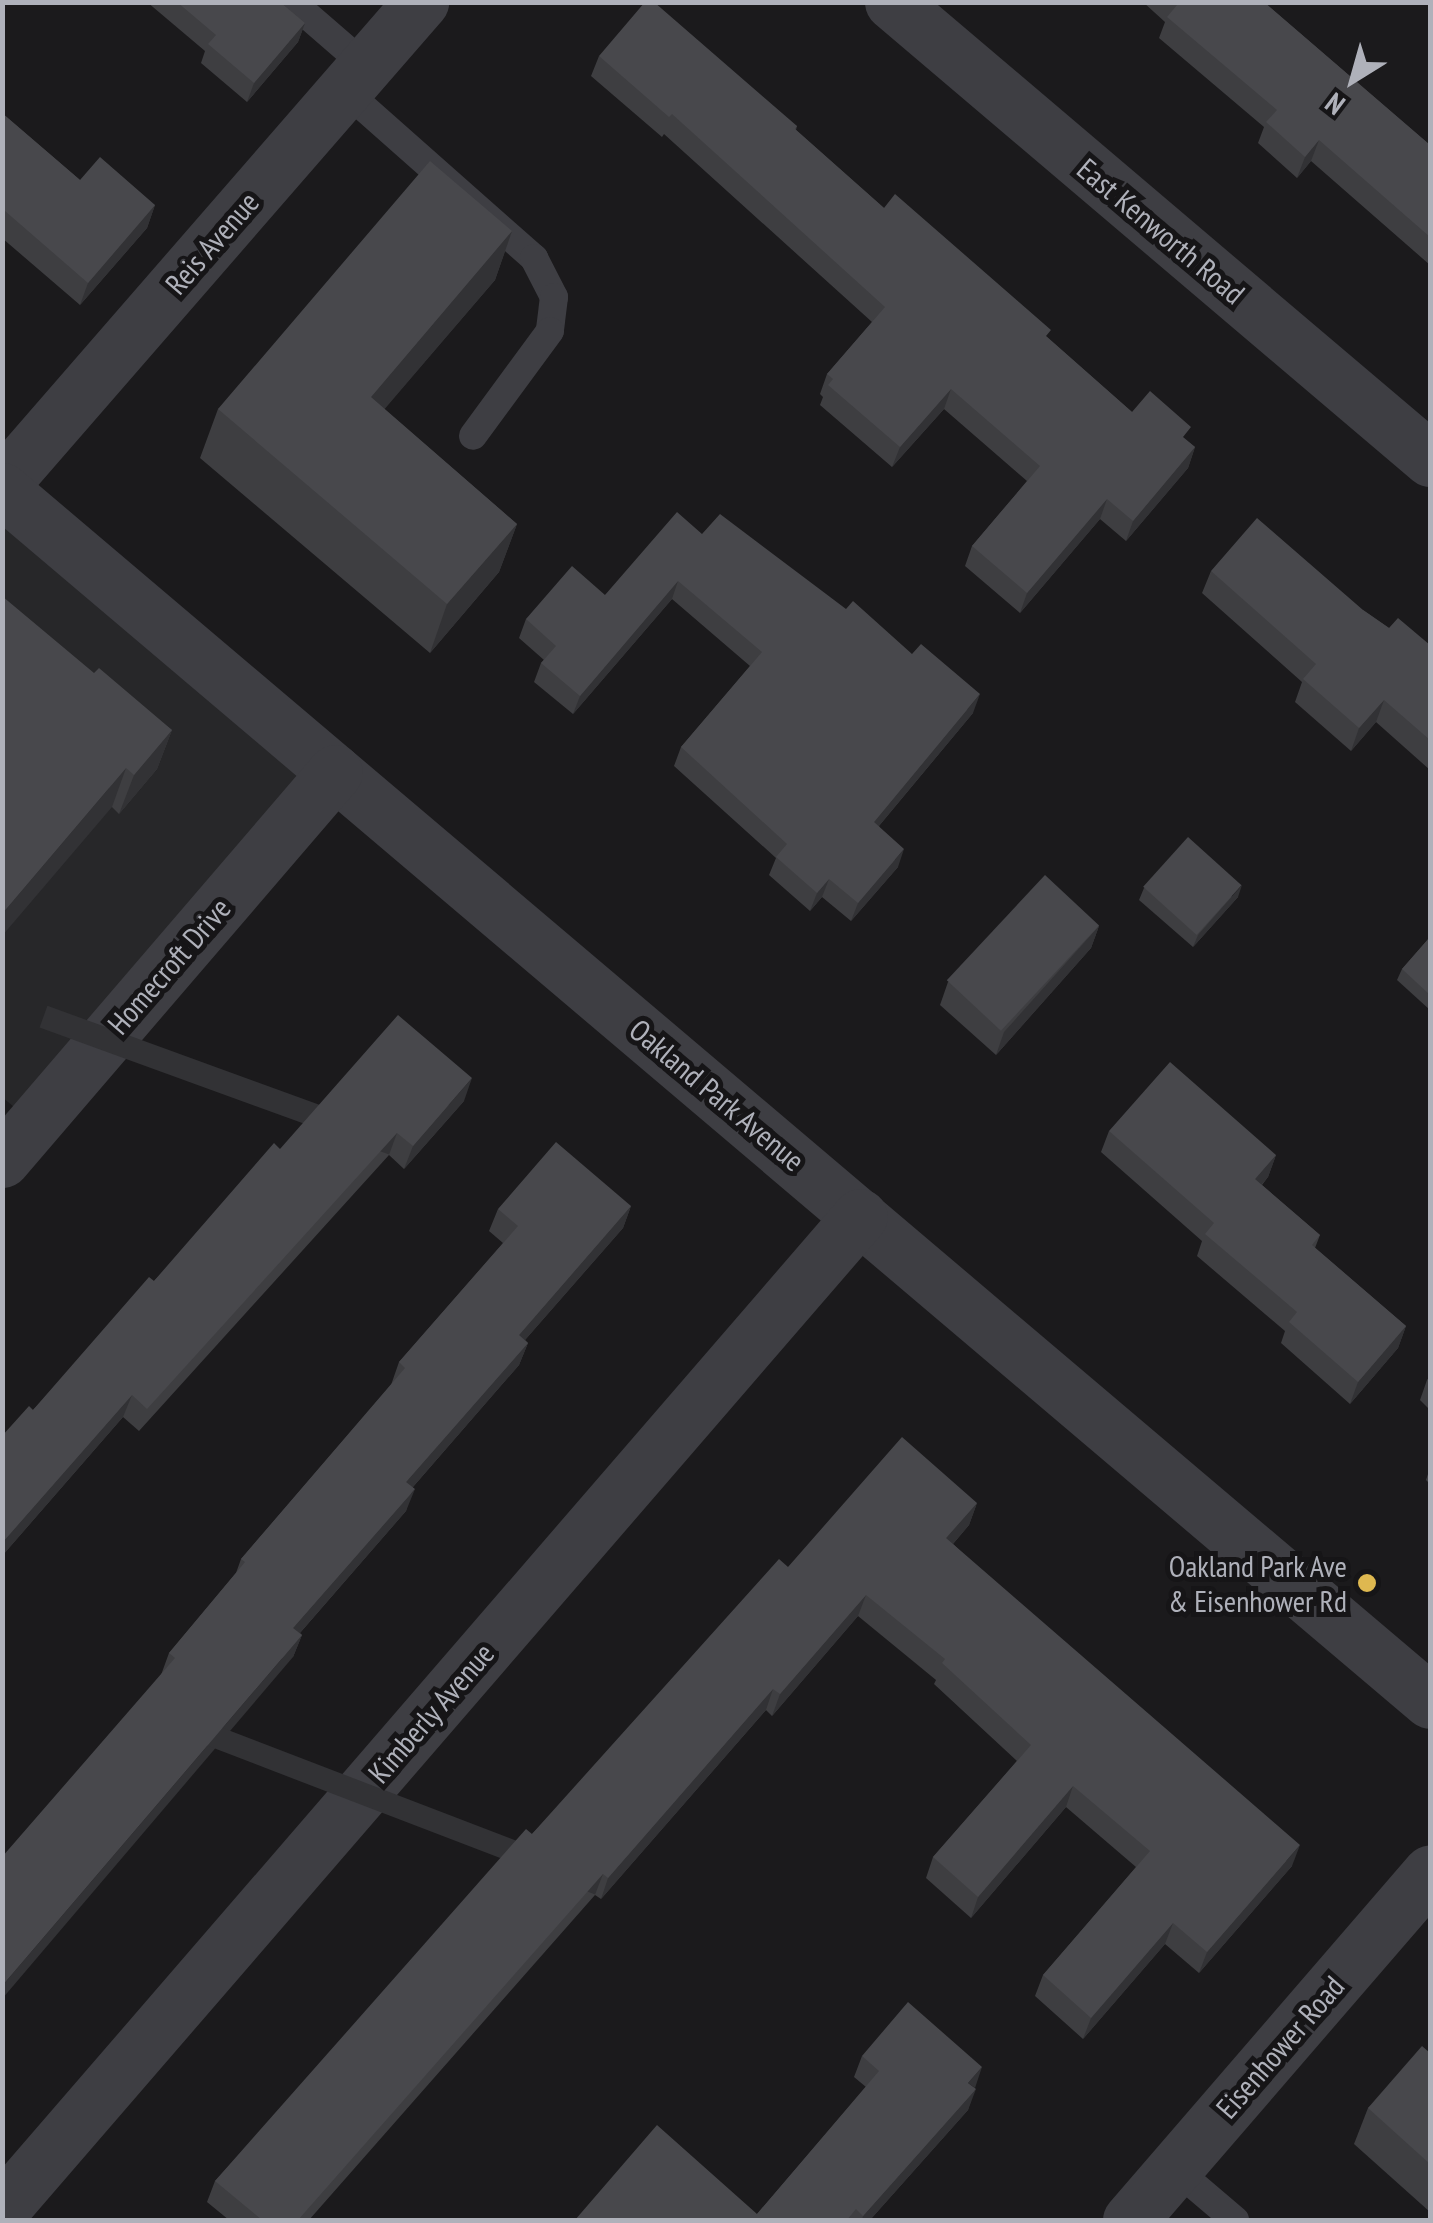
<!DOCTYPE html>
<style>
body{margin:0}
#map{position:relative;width:1433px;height:2223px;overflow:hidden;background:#1b1a1c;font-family:"PT Sans Narrow",sans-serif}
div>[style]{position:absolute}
.built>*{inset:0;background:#272729}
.service>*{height:28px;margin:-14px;padding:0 14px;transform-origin:14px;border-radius:14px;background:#3e3e43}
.minor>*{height:55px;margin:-27.5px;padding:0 27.5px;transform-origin:27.5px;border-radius:27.5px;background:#3e3e43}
.wall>*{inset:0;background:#3e3e41}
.shaded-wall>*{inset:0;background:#323235;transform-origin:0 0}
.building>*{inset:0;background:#48484c;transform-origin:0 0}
.dots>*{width:28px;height:28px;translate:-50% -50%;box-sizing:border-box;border:5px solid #161517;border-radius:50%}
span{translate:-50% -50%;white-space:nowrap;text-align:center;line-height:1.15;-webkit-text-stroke:10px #161517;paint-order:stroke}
.street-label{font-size:30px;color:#afb1ba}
.poi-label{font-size:30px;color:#afb1ba}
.right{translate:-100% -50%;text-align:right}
.frame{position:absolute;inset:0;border:5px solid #afb1ba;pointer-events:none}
.north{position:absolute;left:1303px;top:30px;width:100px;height:100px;-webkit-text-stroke:8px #161517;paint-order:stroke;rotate:217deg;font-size:28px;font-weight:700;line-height:40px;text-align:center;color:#afb1ba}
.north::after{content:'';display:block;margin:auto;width:35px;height:45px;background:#afb1ba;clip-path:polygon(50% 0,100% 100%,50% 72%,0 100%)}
</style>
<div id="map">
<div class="built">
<i style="clip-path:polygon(2px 499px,328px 780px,32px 1122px,2px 1097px)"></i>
</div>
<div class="service">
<i style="left:292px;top:2px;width:98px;rotate:40.9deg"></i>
<i style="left:344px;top:90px;width:254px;rotate:41.5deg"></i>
<i style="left:534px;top:258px;width:44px;rotate:62.9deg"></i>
<i style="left:554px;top:297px;width:34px;rotate:97deg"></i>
<i style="left:550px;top:331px;width:130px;rotate:126.3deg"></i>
<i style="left:1175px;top:2169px;width:79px;rotate:40.4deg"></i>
</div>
<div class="minor">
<i style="left:892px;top:2px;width:706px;rotate:40.35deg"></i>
<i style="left:2px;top:484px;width:639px;rotate:-49deg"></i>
<i style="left:2px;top:490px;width:1872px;rotate:40.3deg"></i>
<i style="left:2px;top:1160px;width:511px;rotate:-49.36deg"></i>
<i style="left:2px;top:2209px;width:1312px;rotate:-49.17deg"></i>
<i style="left:1130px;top:2220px;width:459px;rotate:-49.2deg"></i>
</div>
<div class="wall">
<i style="clip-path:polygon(147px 2px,280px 2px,305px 23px,298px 42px,247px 102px,201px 63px,205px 51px)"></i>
<i style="clip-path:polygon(1143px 2px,1264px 2px,1430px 145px,1430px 265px,1311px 161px,1297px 178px,1258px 143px,1264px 127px,1159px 38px,1165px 22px)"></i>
<i style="clip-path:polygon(599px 56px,797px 126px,796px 130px,884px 208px,1048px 338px,1132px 412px,1186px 440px,1195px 447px,1188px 468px,1126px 541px,1100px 519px,1020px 613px,965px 566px,972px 546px,1027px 481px,944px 409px,892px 467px,820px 405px,823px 397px,820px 394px,827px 374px,872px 322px,664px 134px,662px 137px,591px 76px)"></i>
<i style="clip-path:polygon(2px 113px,80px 180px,155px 205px,147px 228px,80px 305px,2px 238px)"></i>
<i style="clip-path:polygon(512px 231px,495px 280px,384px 409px,517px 524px,499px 572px,430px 653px,200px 458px,218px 409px)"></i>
<i style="clip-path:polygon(702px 534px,973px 713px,879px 826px,898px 867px,851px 921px,822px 897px,810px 911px,769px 875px,776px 858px,674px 766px,681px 747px,750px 666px,672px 599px,573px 714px,534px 682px,541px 663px,544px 660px,519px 638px,526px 619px,605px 595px)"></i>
<i style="clip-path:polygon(1211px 571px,1363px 610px,1389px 628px,1430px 645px,1430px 770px,1376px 722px,1351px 751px,1295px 702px,1302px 682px,1202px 593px)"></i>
<i style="clip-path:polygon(94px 673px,172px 730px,157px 769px,119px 814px,112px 807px)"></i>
<i style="clip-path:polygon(1144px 888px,1238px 897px,1193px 947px,1139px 900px)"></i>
<i style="clip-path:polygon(1099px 926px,1091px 948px,996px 1055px,940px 1005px,948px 982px)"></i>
<i style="clip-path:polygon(1430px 937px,1430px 1010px,1397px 980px,1402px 969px)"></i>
<i style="clip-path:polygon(464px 1101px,404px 1169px,389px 1155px,139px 1431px,123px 1417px,2px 1556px,2px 1436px,33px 1410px,154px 1281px,280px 1149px)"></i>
<i style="clip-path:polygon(1109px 1131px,1276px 1155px,1268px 1177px,1262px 1185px,1320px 1235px,1315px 1248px,1406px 1326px,1398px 1348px,1350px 1404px,1281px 1343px,1285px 1331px,1197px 1256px,1202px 1241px,1101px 1152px)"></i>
<i style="clip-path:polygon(631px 1206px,623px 1228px,525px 1340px,528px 1343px,519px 1365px,413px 1487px,406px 1511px,300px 1633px,302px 1635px,293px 1657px,161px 1675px,169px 1653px,236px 1573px,241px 1559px,391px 1385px,399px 1362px,503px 1243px,489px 1231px,498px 1209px)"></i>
<i style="clip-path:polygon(1430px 1376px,1430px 1410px,1420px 1400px,1427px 1380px)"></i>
<i style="clip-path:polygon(1430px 1468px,1430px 1484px,1426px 1480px)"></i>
<i style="clip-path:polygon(977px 1503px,969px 1525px,953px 1544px,1292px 1866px,1199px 1973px,1165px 1944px,1083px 2039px,1035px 1996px,1043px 1975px,1136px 1867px,1066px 1807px,971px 1918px,926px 1878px,933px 1857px,1017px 1761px,934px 1684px,936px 1680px,858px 1616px,772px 1716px,766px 1710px,601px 1899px,595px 1895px,309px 2220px,229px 2220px,207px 2202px,215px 2181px,532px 1834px,788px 1567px)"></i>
<i style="clip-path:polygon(1430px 2053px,1430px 2212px,1354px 2144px,1368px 2108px)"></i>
<i style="clip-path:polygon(862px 2056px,975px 2088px,968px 2110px,870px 2220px,575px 2220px,757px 2214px,866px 2087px,854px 2077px)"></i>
</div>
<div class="shaded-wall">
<i style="clip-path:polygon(305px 23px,298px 42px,247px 102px,254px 83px)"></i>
<i style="clip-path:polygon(1319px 140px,1311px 161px,1297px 178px,1305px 157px)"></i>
<i style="clip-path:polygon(155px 205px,147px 228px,80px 305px,88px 283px)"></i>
<i style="clip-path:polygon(512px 231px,495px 280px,353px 446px,371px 397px)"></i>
<i style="clip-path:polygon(951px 389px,944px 409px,892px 467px,900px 447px)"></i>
<i style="clip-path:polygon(1195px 447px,1188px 468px,1126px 541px,1133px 521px)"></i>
<i style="clip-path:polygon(1107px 499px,1100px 519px,1020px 613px,1027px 593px)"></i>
<i style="clip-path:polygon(517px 524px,499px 572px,430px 653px,447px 604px)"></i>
<i style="clip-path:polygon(678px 581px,672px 599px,573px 714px,580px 696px)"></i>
<i style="clip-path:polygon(980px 694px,973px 713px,867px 840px,874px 822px)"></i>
<i style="clip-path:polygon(1384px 700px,1376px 722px,1351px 751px,1359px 728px)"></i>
<i style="clip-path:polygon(172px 730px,157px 769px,119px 814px,134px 775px)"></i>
<i style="clip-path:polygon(126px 768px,112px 807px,2px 936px,2px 914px)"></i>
<i style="clip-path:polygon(904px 849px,898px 867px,851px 921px,858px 903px)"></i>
<i style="clip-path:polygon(829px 879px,822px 897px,810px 911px,817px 893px)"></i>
<i style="clip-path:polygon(1242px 885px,1238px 897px,1193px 947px,1198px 935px)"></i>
<i style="clip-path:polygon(1099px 926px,1091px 948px,996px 1055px,1004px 1032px)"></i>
<i style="clip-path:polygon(472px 1078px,464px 1101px,404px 1169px,413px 1146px)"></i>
<i style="left:397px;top:1133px;width:23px;height:372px;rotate:110deg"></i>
<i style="clip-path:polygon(1276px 1155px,1268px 1177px,1247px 1201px,1255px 1179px)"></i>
<i style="clip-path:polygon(631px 1206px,623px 1228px,510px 1357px,519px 1335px)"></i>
<i style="clip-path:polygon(1406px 1326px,1398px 1348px,1350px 1404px,1358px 1382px)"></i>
<i style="clip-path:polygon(528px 1343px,519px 1365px,398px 1504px,406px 1482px)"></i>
<i style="clip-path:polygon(132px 1395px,123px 1417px,2px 1556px,2px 1543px)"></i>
<i style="clip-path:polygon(415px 1489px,406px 1511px,285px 1650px,293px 1628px)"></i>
<i style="clip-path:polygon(977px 1503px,969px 1525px,939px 1560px,946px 1538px)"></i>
<i style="clip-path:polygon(866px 1595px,858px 1616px,772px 1716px,780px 1694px)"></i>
<i style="clip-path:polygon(302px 1635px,293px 1657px,2px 1999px,2px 1986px)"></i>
<i style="clip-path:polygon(773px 1689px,766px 1710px,601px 1899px,608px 1878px)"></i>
<i style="clip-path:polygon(1073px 1786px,1066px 1807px,971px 1918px,978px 1897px)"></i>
<i style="clip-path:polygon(1300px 1845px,1292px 1866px,1199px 1973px,1207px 1952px)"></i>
<i style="left:603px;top:1874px;width:22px;height:461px;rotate:111deg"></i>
<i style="clip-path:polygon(1173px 1923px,1165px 1944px,1083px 2039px,1091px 2018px)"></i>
<i style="clip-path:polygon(982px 2067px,975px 2088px,968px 2083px)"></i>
<i style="clip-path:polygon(976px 2089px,968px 2110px,870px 2220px,862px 2220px,863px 2216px)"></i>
</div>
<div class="building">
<i style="clip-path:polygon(177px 2px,280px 2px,305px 23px,254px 83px,208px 44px,216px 35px)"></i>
<i style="clip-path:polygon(645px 2px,654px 2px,797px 126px,795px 129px,884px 208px,895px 194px,1051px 330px,1046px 336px,1132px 412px,1150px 391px,1191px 427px,1183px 437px,1195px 447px,1133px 521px,1107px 499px,1027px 593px,972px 546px,1040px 466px,951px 389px,900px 447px,828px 385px,833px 379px,827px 374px,885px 307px,672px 114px,669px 117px,599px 56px)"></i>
<i style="clip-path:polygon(1175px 2px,1264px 2px,1430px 145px,1430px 237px,1319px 140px,1305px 157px,1266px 122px,1277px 110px,1167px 17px,1177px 5px)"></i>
<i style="clip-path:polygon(2px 113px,80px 180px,100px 157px,155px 205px,88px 283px,5px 211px,2px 214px)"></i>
<i style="clip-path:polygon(430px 161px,512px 231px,371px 397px,517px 524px,447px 604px,218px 409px)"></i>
<i style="clip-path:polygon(677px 512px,702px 534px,720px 514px,846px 609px,853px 601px,912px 654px,921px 644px,980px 694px,874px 822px,904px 849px,858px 903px,829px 879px,817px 893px,776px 857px,787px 844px,681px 747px,762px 652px,678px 581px,580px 696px,541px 663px,556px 646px,526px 619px,572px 566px,605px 595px)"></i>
<i style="clip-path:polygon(1257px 518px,1363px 610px,1389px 628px,1398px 618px,1430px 645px,1430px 740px,1384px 700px,1359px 728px,1303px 679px,1316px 664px,1211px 571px)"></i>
<i style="clip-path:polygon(2px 596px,94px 673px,99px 668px,172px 730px,134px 775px,126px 768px,2px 914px)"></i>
<i style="left:1188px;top:837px;width:72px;height:67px;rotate:42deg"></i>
<i style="left:1045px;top:875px;width:74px;height:144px;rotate:43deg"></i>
<i style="clip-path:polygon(1430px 937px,1430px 995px,1402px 969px)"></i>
<i style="clip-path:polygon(398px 1015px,472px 1078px,413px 1146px,397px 1133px,147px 1409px,132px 1395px,2px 1543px,2px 1436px,29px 1406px,33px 1410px,149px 1277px,154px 1281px,274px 1143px,280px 1149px)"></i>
<i style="clip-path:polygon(1170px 1062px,1276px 1155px,1255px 1179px,1320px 1235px,1312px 1245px,1406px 1326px,1358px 1382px,1289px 1322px,1297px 1312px,1205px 1234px,1214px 1223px,1109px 1131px)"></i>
<i style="clip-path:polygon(556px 1142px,631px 1206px,519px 1335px,528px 1343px,406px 1482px,415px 1489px,293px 1628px,302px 1635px,2px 1986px,2px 1857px,175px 1658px,169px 1653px,245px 1562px,241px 1559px,405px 1368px,399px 1362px,518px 1226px,498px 1209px)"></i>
<i style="clip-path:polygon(902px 1437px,977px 1503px,946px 1538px,1300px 1845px,1207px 1952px,1173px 1923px,1091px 2018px,1043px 1975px,1150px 1851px,1073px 1786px,978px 1897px,933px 1857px,1031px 1745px,942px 1663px,945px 1659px,866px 1595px,780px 1694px,773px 1689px,608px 1878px,603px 1874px,298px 2220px,262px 2220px,215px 2181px,526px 1829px,532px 1834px,779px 1559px,788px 1567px)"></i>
<i style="clip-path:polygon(908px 2002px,982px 2067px,968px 2083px,976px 2089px,863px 2216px,856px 2209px,847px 2220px,575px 2220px,657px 2125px,757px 2214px,879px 2071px,862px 2056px)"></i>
<i style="clip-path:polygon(1422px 2046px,1430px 2053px,1430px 2164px,1368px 2108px)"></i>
</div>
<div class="dots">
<i style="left:1367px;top:1583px;background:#deb850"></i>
</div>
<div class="street-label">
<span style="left:1161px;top:231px;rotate:40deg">East Kenworth Road</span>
<span style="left:212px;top:243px;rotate:-49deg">Reis Avenue</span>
<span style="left:169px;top:966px;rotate:-49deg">Homecroft Drive</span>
<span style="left:717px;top:1095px;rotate:40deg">Oakland Park Avenue</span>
<span style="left:431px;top:1713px;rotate:-49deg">Kimberly Avenue</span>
<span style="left:1280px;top:2047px;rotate:-49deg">Eisenhower Road</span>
</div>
<div class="poi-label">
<span class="right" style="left:1347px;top:1583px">Oakland Park Ave<br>&amp; Eisenhower Rd</span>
</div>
<div class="frame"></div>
<div class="north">N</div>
</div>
